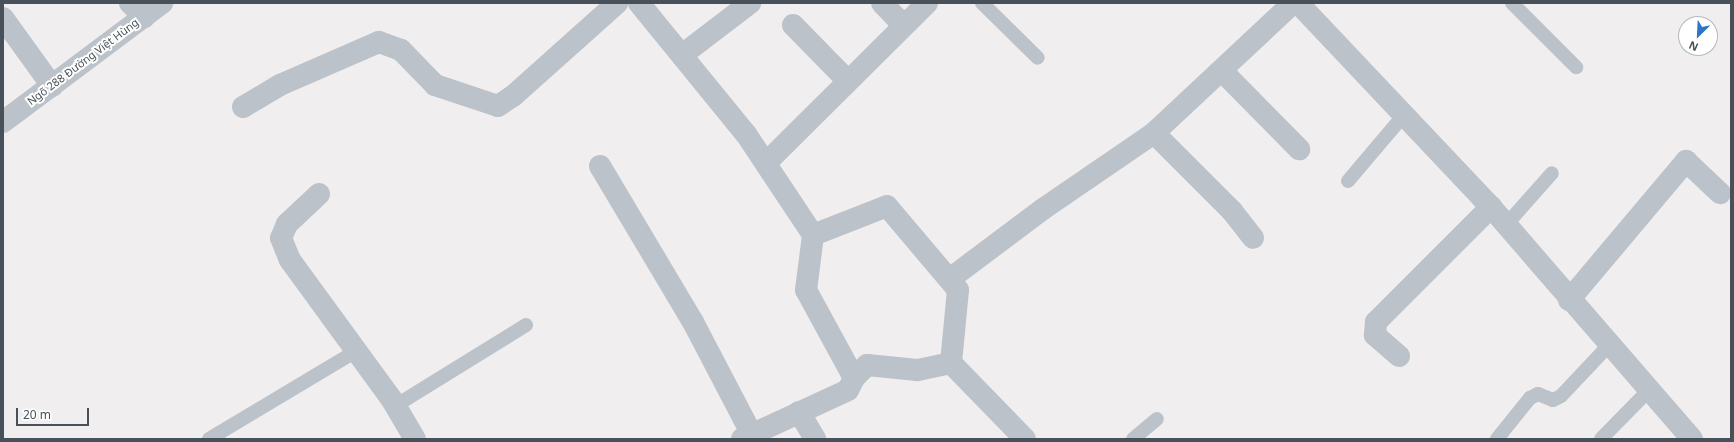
<!DOCTYPE html>
<meta charset="utf-8">
<style>
body{margin:0}
#map{position:relative;width:1734px;height:442px;overflow:hidden;background:#f0eeee;font-family:"Noto Sans",sans-serif}
div>[style]{position:absolute}
.lane>*{height:14px;margin:-7px;padding:0 7px;transform-origin:7px;border-radius:7px;background:#bbc2c9}
.street>*{height:22px;margin:-11px;padding:0 11px;transform-origin:11px;border-radius:11px;background:#bbc2c9}
span{translate:-50% -50%;white-space:nowrap;text-align:center;line-height:1.15;-webkit-text-stroke:4px #fff;paint-order:stroke}
.street-label{font-size:11px;color:#485159}
.frame{position:absolute;inset:0;border:4px solid #485159;pointer-events:none}
.north{position:absolute;left:1678px;top:16px;width:40px;height:40px;box-sizing:border-box;background:#fff;border:1px solid #b6b9bd;border-radius:50%;rotate:204deg;font-size:11px;font-weight:700;line-height:16px;text-align:center;color:#485159}
.north::after{content:'';display:block;margin:auto;width:14px;height:18px;background:#2c74cc;clip-path:polygon(50% 0,100% 100%,50% 72%,0 100%)}
.scale{position:absolute;left:16px;top:408px;width:73px;height:18px;box-sizing:border-box;border:2px solid #485159;border-top:0;padding-left:5px;font-size:12px;line-height:14px;white-space:nowrap;color:#485159;-webkit-text-stroke:3px #fff;paint-order:stroke}
</style>
<div id="map">
<div class="lane">
<i style="left:982px;top:3px;width:78px;rotate:44.5deg"></i>
<i style="left:1512px;top:3px;width:91px;rotate:45deg"></i>
<i style="left:1348px;top:181px;width:87px;rotate:-49.7deg"></i>
<i style="left:1506px;top:225px;width:69px;rotate:-48.5deg"></i>
<i style="left:395px;top:406px;width:154px;rotate:-31.7deg"></i>
<i style="left:209px;top:439px;width:171px;rotate:-30.9deg"></i>
<i style="left:1133px;top:439px;width:31px;rotate:-40deg"></i>
<i style="left:1497px;top:439px;width:53px;rotate:-51.2deg"></i>
<i style="left:1530px;top:398px;width:9px;rotate:-27deg"></i>
<i style="left:1538px;top:394px;width:16px;rotate:22deg"></i>
<i style="left:1553px;top:400px;width:9px;rotate:-27deg"></i>
<i style="left:1561px;top:396px;width:71px;rotate:-46.7deg"></i>
<i style="left:1601px;top:439px;width:70px;rotate:-45.6deg"></i>
</div>
<div class="street">
<i style="left:130px;top:3px;width:20px;rotate:45deg"></i>
<i style="left:639px;top:3px;width:169px;rotate:50.8deg"></i>
<i style="left:746px;top:134px;width:121px;rotate:56.4deg"></i>
<i style="left:882px;top:3px;width:30px;rotate:46deg"></i>
<i style="left:1298px;top:3px;width:281px;rotate:46.6deg"></i>
<i style="left:1491px;top:207px;width:307px;rotate:49.1deg"></i>
<i style="left:3px;top:18px;width:84px;rotate:54.2deg"></i>
<i style="left:793px;top:25px;width:77px;rotate:45.5deg"></i>
<i style="left:682px;top:55px;width:86px;rotate:-37.4deg"></i>
<i style="left:1222px;top:71px;width:110px;rotate:45.4deg"></i>
<i style="left:243px;top:107px;width:43px;rotate:-30.7deg"></i>
<i style="left:280px;top:85px;width:108px;rotate:-23.5deg"></i>
<i style="left:379px;top:42px;width:23px;rotate:20deg"></i>
<i style="left:401px;top:50px;width:49px;rotate:45.8deg"></i>
<i style="left:435px;top:85px;width:66px;rotate:18.4deg"></i>
<i style="left:498px;top:106px;width:18px;rotate:-34deg"></i>
<i style="left:513px;top:96px;width:140px;rotate:-41.8deg"></i>
<i style="left:3px;top:122px;width:199px;rotate:-36.8deg"></i>
<i style="left:1154px;top:133px;width:110px;rotate:45deg"></i>
<i style="left:1232px;top:211px;width:34px;rotate:52deg"></i>
<i style="left:766px;top:163px;width:227px;rotate:-44.8deg"></i>
<i style="left:600px;top:166px;width:182px;rotate:59.2deg"></i>
<i style="left:693px;top:322px;width:125px;rotate:62.4deg"></i>
<i style="left:319px;top:194px;width:44px;rotate:136.8deg"></i>
<i style="left:287px;top:224px;width:15px;rotate:113deg"></i>
<i style="left:281px;top:238px;width:24px;rotate:68deg"></i>
<i style="left:290px;top:260px;width:173px;rotate:53.9deg"></i>
<i style="left:392px;top:400px;width:45px;rotate:59.5deg"></i>
<i style="left:887px;top:206px;width:110px;rotate:49.8deg"></i>
<i style="left:958px;top:290px;width:73px;rotate:95.5deg"></i>
<i style="left:951px;top:363px;width:35px;rotate:168deg"></i>
<i style="left:917px;top:370px;width:50px;rotate:-174.3deg"></i>
<i style="left:867px;top:365px;width:18px;rotate:135deg"></i>
<i style="left:854px;top:378px;width:100px;rotate:-118.6deg"></i>
<i style="left:806px;top:290px;width:55px;rotate:-82.7deg"></i>
<i style="left:813px;top:235px;width:79px;rotate:-21.4deg"></i>
<i style="left:951px;top:278px;width:115px;rotate:-36.9deg"></i>
<i style="left:1043px;top:209px;width:135px;rotate:-34.4deg"></i>
<i style="left:1154px;top:133px;width:190px;rotate:-43.1deg"></i>
<i style="left:1569px;top:300px;width:182px;rotate:-49.9deg"></i>
<i style="left:1686px;top:161px;width:47px;rotate:43.3deg"></i>
<i style="left:1399px;top:356px;width:32px;rotate:-139deg"></i>
<i style="left:1375px;top:335px;width:13px;rotate:-86deg"></i>
<i style="left:1376px;top:322px;width:163px;rotate:-45deg"></i>
<i style="left:951px;top:363px;width:106px;rotate:45.8deg"></i>
<i style="left:799px;top:412px;width:31px;rotate:59deg"></i>
<i style="left:742px;top:439px;width:117px;rotate:-24.8deg"></i>
<i style="left:848px;top:390px;width:13px;rotate:-63deg"></i>
</div>
<div class="street-label">
<span style="left:83px;top:62px;rotate:-37deg">Ngõ 288 Đường Việt Hùng</span>
</div>
<div class="frame"></div>
<div class="north">N</div>
<div class="scale">20 m</div>
</div>
